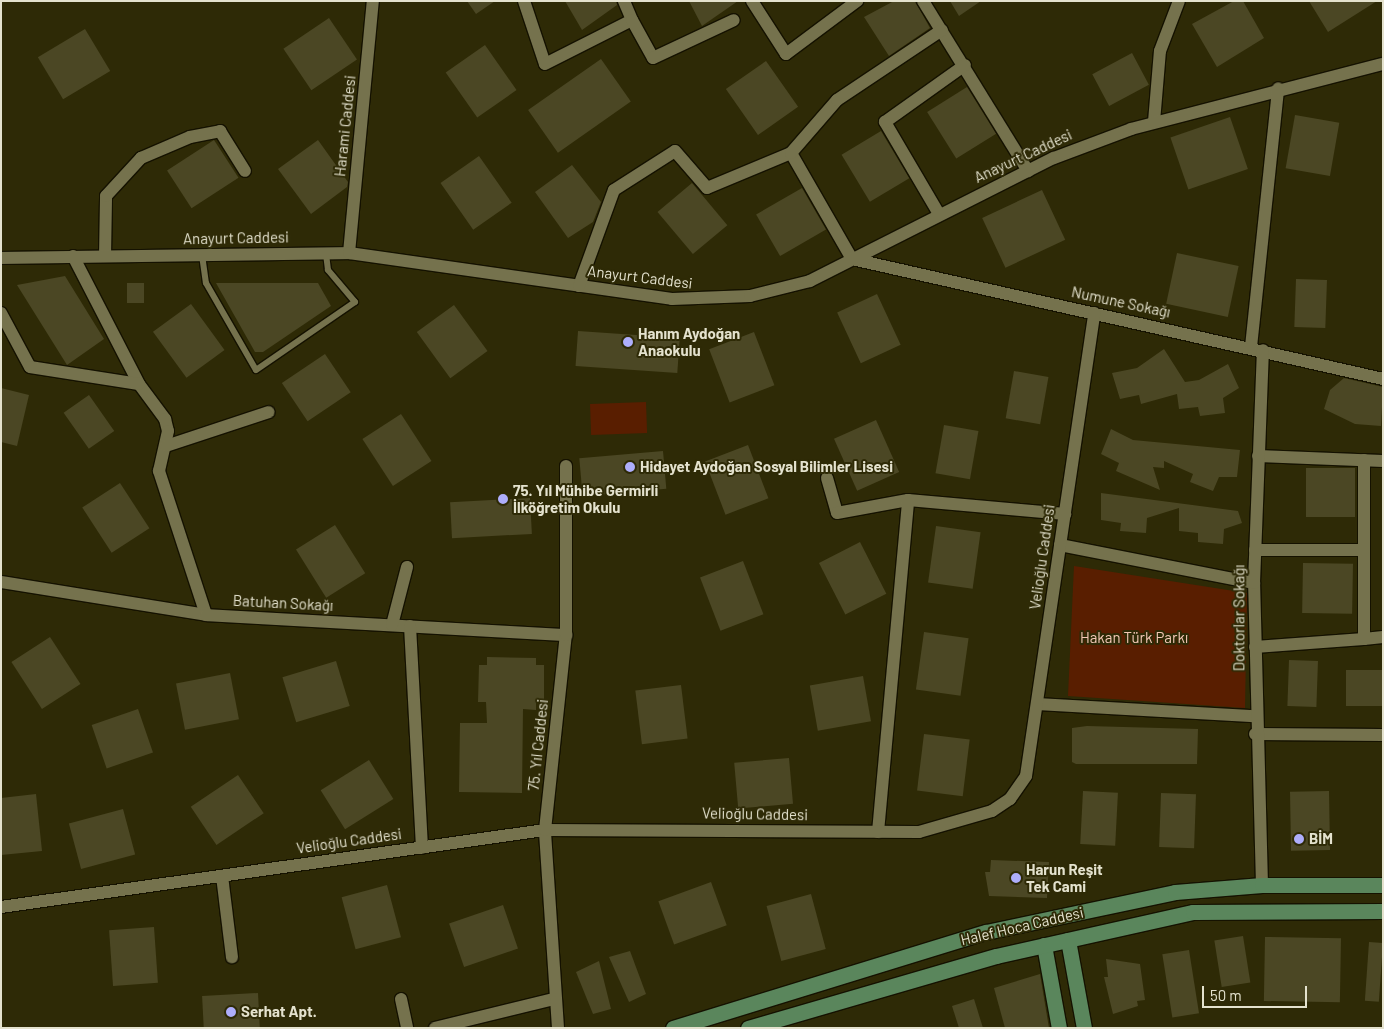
<!DOCTYPE html>
<meta charset="utf-8">
<style>
body{margin:0}
#map{position:relative;width:1384px;height:1029px;overflow:hidden;background:#2e2a06;font-family:Barlow,sans-serif}
div>[style]{position:absolute}
.green>*{inset:0;background:#591e00;transform-origin:0 0}
.building>*{inset:0;background:#4b4724;transform-origin:0 0}
.roads{filter:drop-shadow(1px 0 #151200) drop-shadow(-1px 0 #151200) drop-shadow(0 1px #151200) drop-shadow(0 -1px #151200)}
.lane>*{height:6px;margin:-3px;padding:0 3px;transform-origin:3px;border-radius:3px;background:#75724d}
.street>*{height:12px;margin:-6px;padding:0 6px;transform-origin:6px;border-radius:6px;background:#75724d}
.secondary>*{height:15px;margin:-7.5px;padding:0 7.5px;transform-origin:7.5px;border-radius:7.5px;background:#5a865c}
.dots>*{width:14px;height:14px;translate:-50% -50%;box-sizing:border-box;border:2px solid #2e2a06;border-radius:50%}
span{translate:-50% -50%;white-space:nowrap;text-align:center;line-height:1.15;-webkit-text-stroke:4px #2e2a06;paint-order:stroke}
.street-label{font-size:15px;color:#e4e2ce}
.poi-label{font-size:15px;color:#e4e2ce;font-weight:700}
.left{translate:0 -50%;text-align:left}
.park-label{font-size:15px;color:#f4c9b7}
.frame{position:absolute;inset:0;border:2px solid #e4e2ce;pointer-events:none}
.scale{position:absolute;left:1202px;top:986px;width:105px;height:22px;box-sizing:border-box;border:2px solid #e4e2ce;border-top:0;padding-left:6px;font-size:15px;line-height:18px;white-space:nowrap;color:#e4e2ce;-webkit-text-stroke:4px #2e2a06;paint-order:stroke}
</style>
<div id="map">
<div class="green">
<i style="left:646px;top:402px;width:31px;height:56px;rotate:88deg"></i>
<i style="clip-path:polygon(1074px 566px,1247px 593px,1245px 708px,1068px 696px)"></i>
</div>
<div class="building">
<i style="clip-path:polygon(467px 1px,495px 1px,476px 14px)"></i>
<i style="clip-path:polygon(565px 1px,616px 1px,617px 5px,582px 30px)"></i>
<i style="clip-path:polygon(689px 1px,738px 1px,702px 26px)"></i>
<i style="clip-path:polygon(894px 1px,915px 1px,930px 28px,889px 56px,864px 17px)"></i>
<i style="clip-path:polygon(950px 1px,981px 1px,959px 16px)"></i>
<i style="clip-path:polygon(1234px 1px,1243px 1px,1264px 38px,1217px 67px,1192px 24px)"></i>
<i style="clip-path:polygon(1309px 1px,1377px 1px,1328px 32px)"></i>
<i style="left:329px;top:18px;width:50px;height:55px;rotate:56deg"></i>
<i style="left:85px;top:29px;width:49px;height:55px;rotate:59deg"></i>
<i style="left:485px;top:45px;width:55px;height:48px;rotate:55deg"></i>
<i style="left:1132px;top:53px;width:36px;height:45px;rotate:62deg"></i>
<i style="left:601px;top:59px;width:52px;height:89px;rotate:55deg"></i>
<i style="left:766px;top:61px;width:56px;height:49px;rotate:55deg"></i>
<i style="left:967px;top:87px;width:55px;height:47px;rotate:58deg"></i>
<i style="left:1295px;top:115px;width:45px;height:54px;rotate:10deg"></i>
<i style="left:1230px;top:117px;width:55px;height:63px;rotate:71deg"></i>
<i style="left:881px;top:131px;width:55px;height:46px;rotate:59deg"></i>
<i style="left:214px;top:140px;width:45px;height:56px;rotate:57deg"></i>
<i style="clip-path:polygon(318px 140px,348px 182px,347px 187px,311px 214px,278px 169px)"></i>
<i style="left:479px;top:156px;width:57px;height:47px;rotate:55deg"></i>
<i style="clip-path:polygon(572px 165px,601px 202px,593px 222px,568px 238px,535px 192px)"></i>
<i style="left:692px;top:183px;width:55px;height:45px;rotate:50deg"></i>
<i style="left:802px;top:188px;width:48px;height:53px;rotate:60deg"></i>
<i style="left:1042px;top:190px;width:55px;height:66px;rotate:65deg"></i>
<i style="left:1177px;top:253px;width:63px;height:52px;rotate:12deg"></i>
<i style="clip-path:polygon(65px 276px,104px 339px,67px 365px,17px 285px)"></i>
<i style="left:1296px;top:279px;width:31px;height:48px;rotate:2deg"></i>
<i style="left:127px;top:283px;width:17px;height:20px"></i>
<i style="clip-path:polygon(216px 283px,318px 283px,331px 306px,263px 352px,255px 352px)"></i>
<i style="left:877px;top:294px;width:56px;height:44px;rotate:65deg"></i>
<i style="left:191px;top:304px;width:57px;height:47px;rotate:54deg"></i>
<i style="left:454px;top:305px;width:57px;height:46px;rotate:54deg"></i>
<i style="left:578px;top:331px;width:102px;height:35px;rotate:4deg"></i>
<i style="left:754px;top:332px;width:57px;height:48px;rotate:69deg"></i>
<i style="clip-path:polygon(1164px 349px,1185px 382px,1199px 380px,1228px 364px,1239px 388px,1223px 398px,1225px 413px,1200px 416px,1198px 407px,1179px 409px,1177px 394px,1141px 404px,1139px 395px,1120px 399px,1112px 373px,1137px 368px)"></i>
<i style="left:325px;top:354px;width:46px;height:52px;rotate:56deg"></i>
<i style="left:1014px;top:371px;width:35px;height:48px;rotate:10deg"></i>
<i style="clip-path:polygon(1344px 378px,1383px 387px,1381px 426px,1355px 424px,1324px 409px,1330px 390px)"></i>
<i style="clip-path:polygon(1px 388px,29px 395px,17px 446px,1px 442px)"></i>
<i style="left:89px;top:395px;width:44px;height:31px;rotate:55deg"></i>
<i style="left:401px;top:414px;width:56px;height:46px;rotate:57deg"></i>
<i style="left:876px;top:420px;width:57px;height:46px;rotate:66deg"></i>
<i style="left:944px;top:425px;width:35px;height:49px;rotate:10deg"></i>
<i style="clip-path:polygon(1111px 429px,1133px 440px,1240px 450px,1237px 477px,1219px 477px,1213px 491px,1190px 482px,1193px 474px,1164px 461px,1164px 468px,1153px 467px,1160px 490px,1116px 471px,1119px 463px,1101px 454px)"></i>
<i style="left:748px;top:445px;width:57px;height:46px;rotate:69deg"></i>
<i style="left:663px;top:451px;width:38px;height:84px;rotate:85deg"></i>
<i style="left:1306px;top:468px;width:49px;height:49px"></i>
<i style="left:120px;top:483px;width:54px;height:45px;rotate:57deg"></i>
<i style="clip-path:polygon(1101px 493px,1238px 511px,1242px 523px,1224px 529px,1223px 544px,1198px 542px,1198px 533px,1179px 531px,1179px 508px,1147px 518px,1146px 533px,1120px 531px,1121px 523px,1101px 520px)"></i>
<i style="left:530px;top:498px;width:36px;height:80px;rotate:87deg"></i>
<i style="left:335px;top:525px;width:57px;height:46px;rotate:58deg"></i>
<i style="left:936px;top:526px;width:45px;height:57px;rotate:8deg"></i>
<i style="left:860px;top:542px;width:58px;height:46px;rotate:63deg"></i>
<i style="left:743px;top:561px;width:57px;height:46px;rotate:69deg"></i>
<i style="left:1303px;top:563px;width:50px;height:50px;rotate:1deg"></i>
<i style="left:924px;top:632px;width:45px;height:58px;rotate:8deg"></i>
<i style="left:50px;top:637px;width:56px;height:46px;rotate:57deg"></i>
<i style="clip-path:polygon(487px 657px,536px 658px,536px 665px,544px 665px,544px 702px,536px 702px,536px 710px,523px 709px,522px 793px,459px 792px,460px 723px,487px 723px,486px 702px,478px 702px,479px 665px,487px 665px)"></i>
<i style="left:1289px;top:660px;width:29px;height:46px;rotate:2deg"></i>
<i style="left:336px;top:661px;width:47px;height:56px;rotate:73deg"></i>
<i style="left:1383px;top:670px;width:36px;height:37px;rotate:90deg"></i>
<i style="left:230px;top:673px;width:47px;height:55px;rotate:79deg"></i>
<i style="left:863px;top:676px;width:46px;height:54px;rotate:80deg"></i>
<i style="left:681px;top:685px;width:54px;height:46px;rotate:83deg"></i>
<i style="left:138px;top:709px;width:46px;height:49px;rotate:71deg"></i>
<i style="clip-path:polygon(1087px 726px,1198px 729px,1197px 764px,1076px 764px,1072px 762px,1072px 728px)"></i>
<i style="left:924px;top:734px;width:46px;height:57px;rotate:7deg"></i>
<i style="left:789px;top:758px;width:46px;height:55px;rotate:85deg"></i>
<i style="left:369px;top:760px;width:46px;height:57px;rotate:58deg"></i>
<i style="left:238px;top:775px;width:46px;height:57px;rotate:56deg"></i>
<i style="left:1083px;top:791px;width:35px;height:53px;rotate:3deg"></i>
<i style="left:1329px;top:791px;width:59px;height:39px;rotate:89deg"></i>
<i style="left:1161px;top:793px;width:35px;height:54px;rotate:2deg"></i>
<i style="clip-path:polygon(36px 794px,42px 851px,1px 855px,1px 798px)"></i>
<i style="left:123px;top:809px;width:47px;height:56px;rotate:75deg"></i>
<i style="clip-path:polygon(991px 860px,1049px 862px,1047px 898px,989px 896px,985px 872px,990px 872px)"></i>
<i style="left:711px;top:882px;width:46px;height:56px;rotate:70deg"></i>
<i style="left:387px;top:885px;width:54px;height:47px;rotate:75deg"></i>
<i style="left:811px;top:894px;width:57px;height:46px;rotate:75deg"></i>
<i style="left:503px;top:905px;width:46px;height:57px;rotate:71deg"></i>
<i style="left:154px;top:927px;width:56px;height:45px;rotate:86deg"></i>
<i style="left:1243px;top:936px;width:47px;height:29px;rotate:81deg"></i>
<i style="left:1265px;top:937px;width:76px;height:64px;rotate:1deg"></i>
<i style="left:1369px;top:942px;width:14px;height:59px;rotate:4deg"></i>
<i style="left:1189px;top:950px;width:64px;height:27px;rotate:81deg"></i>
<i style="clip-path:polygon(630px 951px,646px 994px,629px 1002px,609px 957px)"></i>
<i style="clip-path:polygon(1106px 959px,1140px 964px,1145px 1000px,1137px 1001px,1138px 1006px,1113px 1014px,1104px 977px,1108px 977px)"></i>
<i style="clip-path:polygon(599px 961px,611px 1009px,593px 1014px,576px 972px)"></i>
<i style="clip-path:polygon(1040px 974px,1049px 1028px,1005px 1028px,994px 988px)"></i>
<i style="left:258px;top:993px;width:35px;height:56px;rotate:87deg"></i>
<i style="clip-path:polygon(974px 999px,983px 1028px,959px 1028px,952px 1006px)"></i>
</div>
<div class="roads">
<div class="lane">
<i style="left:202px;top:255px;width:28px;rotate:82deg"></i>
<i style="left:206px;top:283px;width:100px;rotate:60.1deg"></i>
<i style="left:256px;top:370px;width:120px;rotate:-34.5deg"></i>
<i style="left:355px;top:302px;width:42px;rotate:-130.2deg"></i>
<i style="left:328px;top:270px;width:17px;rotate:-97deg"></i>
</div>
<div class="street">
<i style="left:524px;top:1px;width:66px;rotate:71.6deg"></i>
<i style="left:545px;top:64px;width:97px;rotate:-26.8deg"></i>
<i style="left:632px;top:20px;width:21px;rotate:-113deg"></i>
<i style="left:752px;top:1px;width:63px;rotate:57.3deg"></i>
<i style="left:786px;top:54px;width:89px;rotate:-36.7deg"></i>
<i style="left:923px;top:1px;width:200px;rotate:58.3deg"></i>
<i style="left:632px;top:20px;width:43px;rotate:61.1deg"></i>
<i style="left:653px;top:58px;width:89px;rotate:-25.1deg"></i>
<i style="left:1154px;top:122px;width:71px;rotate:-85.2deg"></i>
<i style="left:1160px;top:51px;width:53px;rotate:-69.2deg"></i>
<i style="left:791px;top:153px;width:122px;rotate:60.1deg"></i>
<i style="left:852px;top:259px;width:544px;rotate:12.73deg"></i>
<i style="left:939px;top:214px;width:107px;rotate:-120.4deg"></i>
<i style="left:885px;top:122px;width:98px;rotate:-35.5deg"></i>
<i style="left:349px;top:253px;width:253px;rotate:-84.6deg"></i>
<i style="left:73px;top:256px;width:144px;rotate:62.7deg"></i>
<i style="left:139px;top:384px;width:44px;rotate:53.4deg"></i>
<i style="left:165px;top:419px;width:12px;rotate:76deg"></i>
<i style="left:168px;top:431px;width:41px;rotate:102.7deg"></i>
<i style="left:159px;top:471px;width:151px;rotate:71.9deg"></i>
<i style="left:105px;top:256px;width:60px;rotate:-89deg"></i>
<i style="left:106px;top:196px;width:52px;rotate:-47.4deg"></i>
<i style="left:141px;top:158px;width:53px;rotate:-23.2deg"></i>
<i style="left:190px;top:137px;width:31px;rotate:-11deg"></i>
<i style="left:220px;top:131px;width:47px;rotate:58deg"></i>
<i style="left:1px;top:258px;width:348px;rotate:-0.8deg"></i>
<i style="left:349px;top:253px;width:326px;rotate:8.1deg"></i>
<i style="left:672px;top:299px;width:78px;rotate:-2.2deg"></i>
<i style="left:750px;top:296px;width:62px;rotate:-14deg"></i>
<i style="left:810px;top:281px;width:273px;rotate:-26.8deg"></i>
<i style="left:1054px;top:158px;width:82px;rotate:-20.6deg"></i>
<i style="left:1131px;top:129px;width:260px;rotate:-14.5deg"></i>
<i style="left:579px;top:286px;width:102px;rotate:-70deg"></i>
<i style="left:614px;top:190px;width:72px;rotate:-32.6deg"></i>
<i style="left:675px;top:151px;width:49px;rotate:49.1deg"></i>
<i style="left:707px;top:188px;width:91px;rotate:-22.6deg"></i>
<i style="left:791px;top:153px;width:70px;rotate:-49deg"></i>
<i style="left:837px;top:100px;width:126px;rotate:-33.7deg"></i>
<i style="left:1px;top:313px;width:61px;rotate:61.8deg"></i>
<i style="left:30px;top:367px;width:110px;rotate:8.9deg"></i>
<i style="left:1251px;top:347px;width:260px;rotate:-84deg"></i>
<i style="left:166px;top:446px;width:108px;rotate:-18.3deg"></i>
<i style="left:1258px;top:456px;width:125px;rotate:2.3deg"></i>
<i style="left:827px;top:478px;width:36px;rotate:74deg"></i>
<i style="left:837px;top:513px;width:72px;rotate:-10.4deg"></i>
<i style="left:908px;top:500px;width:158px;rotate:5.1deg"></i>
<i style="left:1060px;top:545px;width:198px;rotate:11.1deg"></i>
<i style="left:1255px;top:550px;width:109px"></i>
<i style="left:1px;top:582px;width:208px;rotate:9.1deg"></i>
<i style="left:206px;top:615px;width:361px;rotate:3.2deg"></i>
<i style="left:392px;top:625px;width:60px;rotate:-75.5deg"></i>
<i style="left:410px;top:626px;width:222px;rotate:86.9deg"></i>
<i style="left:1364px;top:639px;width:19px;rotate:-6deg"></i>
<i style="left:1255px;top:647px;width:109px;rotate:-4.2deg"></i>
<i style="left:1364px;top:639px;width:179px;rotate:-90deg"></i>
<i style="left:1037px;top:704px;width:218px;rotate:3.2deg"></i>
<i style="left:1255px;top:734px;width:128px;rotate:0.4deg"></i>
<i style="left:878px;top:832px;width:333px;rotate:-84.8deg"></i>
<i style="left:222px;top:876px;width:82px;rotate:83deg"></i>
<i style="left:1262px;top:885px;width:302px;rotate:-91.5deg"></i>
<i style="left:1254px;top:583px;width:233px;rotate:-87.8deg"></i>
<i style="left:1px;top:907px;width:549px;rotate:-8.06deg"></i>
<i style="left:545px;top:830px;width:374px;rotate:0.3deg"></i>
<i style="left:919px;top:832px;width:76px;rotate:-16deg"></i>
<i style="left:992px;top:811px;width:22px;rotate:-34deg"></i>
<i style="left:1010px;top:799px;width:28px;rotate:-55deg"></i>
<i style="left:1026px;top:776px;width:468px;rotate:-81.6deg"></i>
<i style="left:401px;top:999px;width:30px;rotate:78deg"></i>
<i style="left:435px;top:1028px;width:122px;rotate:-13.7deg"></i>
<i style="left:558px;top:1028px;width:198px;rotate:-93.8deg"></i>
<i style="left:545px;top:830px;width:196px;rotate:-83.9deg"></i>
<i style="left:566px;top:635px;width:169px;rotate:-90deg"></i>
</div>
<div class="secondary">
<i style="left:1068px;top:940px;width:89px;rotate:79.7deg"></i>
<i style="left:1044px;top:945px;width:84px;rotate:79.8deg"></i>
<i style="left:673px;top:1028px;width:327px;rotate:-17.1deg"></i>
<i style="left:986px;top:932px;width:193px;rotate:-11.9deg"></i>
<i style="left:1175px;top:892px;width:87px;rotate:-4.6deg"></i>
<i style="left:1262px;top:885px;width:121px"></i>
<i style="left:748px;top:1028px;width:258px;rotate:-16.2deg"></i>
<i style="left:996px;top:956px;width:202px;rotate:-12.6deg"></i>
<i style="left:1193px;top:912px;width:190px;rotate:-0.3deg"></i>
</div>
</div>
<div class="dots">
<i style="left:628px;top:342px;background:#aeaefb"></i>
<i style="left:630px;top:467px;background:#aeaefb"></i>
<i style="left:503px;top:499px;background:#aeaefb"></i>
<i style="left:1299px;top:839px;background:#aeaefb"></i>
<i style="left:1016px;top:878px;background:#aeaefb"></i>
<i style="left:231px;top:1012px;background:#aeaefb"></i>
</div>
<div class="street-label">
<span style="left:345px;top:126px;rotate:-84deg">Harami Caddesi</span>
<span style="left:1023px;top:156px;rotate:-25deg">Anayurt Caddesi</span>
<span style="left:236px;top:238px;rotate:-1deg">Anayurt Caddesi</span>
<span style="left:640px;top:277px;rotate:7deg">Anayurt Caddesi</span>
<span style="left:1121px;top:302px;rotate:12deg">Numune Sokağı</span>
<span style="left:1042px;top:557px;rotate:-82deg">Velioğlu Caddesi</span>
<span style="left:283px;top:603px;rotate:3deg">Batuhan Sokağı</span>
<span style="left:1239px;top:618px;rotate:-90deg">Doktorlar Sokağı</span>
<span style="left:538px;top:745px;rotate:-84deg">75. Yıl Caddesi</span>
<span style="left:755px;top:814px;rotate:1deg">Velioğlu Caddesi</span>
<span style="left:349px;top:841px;rotate:-8deg">Velioğlu Caddesi</span>
<span style="left:1022px;top:926px;rotate:-13deg">Halef Hoca Caddesi</span>
</div>
<div class="poi-label">
<span class="left" style="left:638px;top:342px">Hanım Aydoğan<br>Anaokulu</span>
<span class="left" style="left:640px;top:467px">Hidayet Aydoğan Sosyal Bilimler Lisesi</span>
<span class="left" style="left:513px;top:499px">75. Yıl Mühibe Germirli<br>İlköğretim Okulu</span>
<span class="left" style="left:1309px;top:839px">BİM</span>
<span class="left" style="left:1026px;top:878px">Harun Reşit<br>Tek Cami</span>
<span class="left" style="left:241px;top:1012px">Serhat Apt.</span>
</div>
<div class="park-label">
<span style="left:1134px;top:638px">Hakan Türk Parkı</span>
</div>
<div class="frame"></div>
<div class="scale">50 m</div>
</div>
